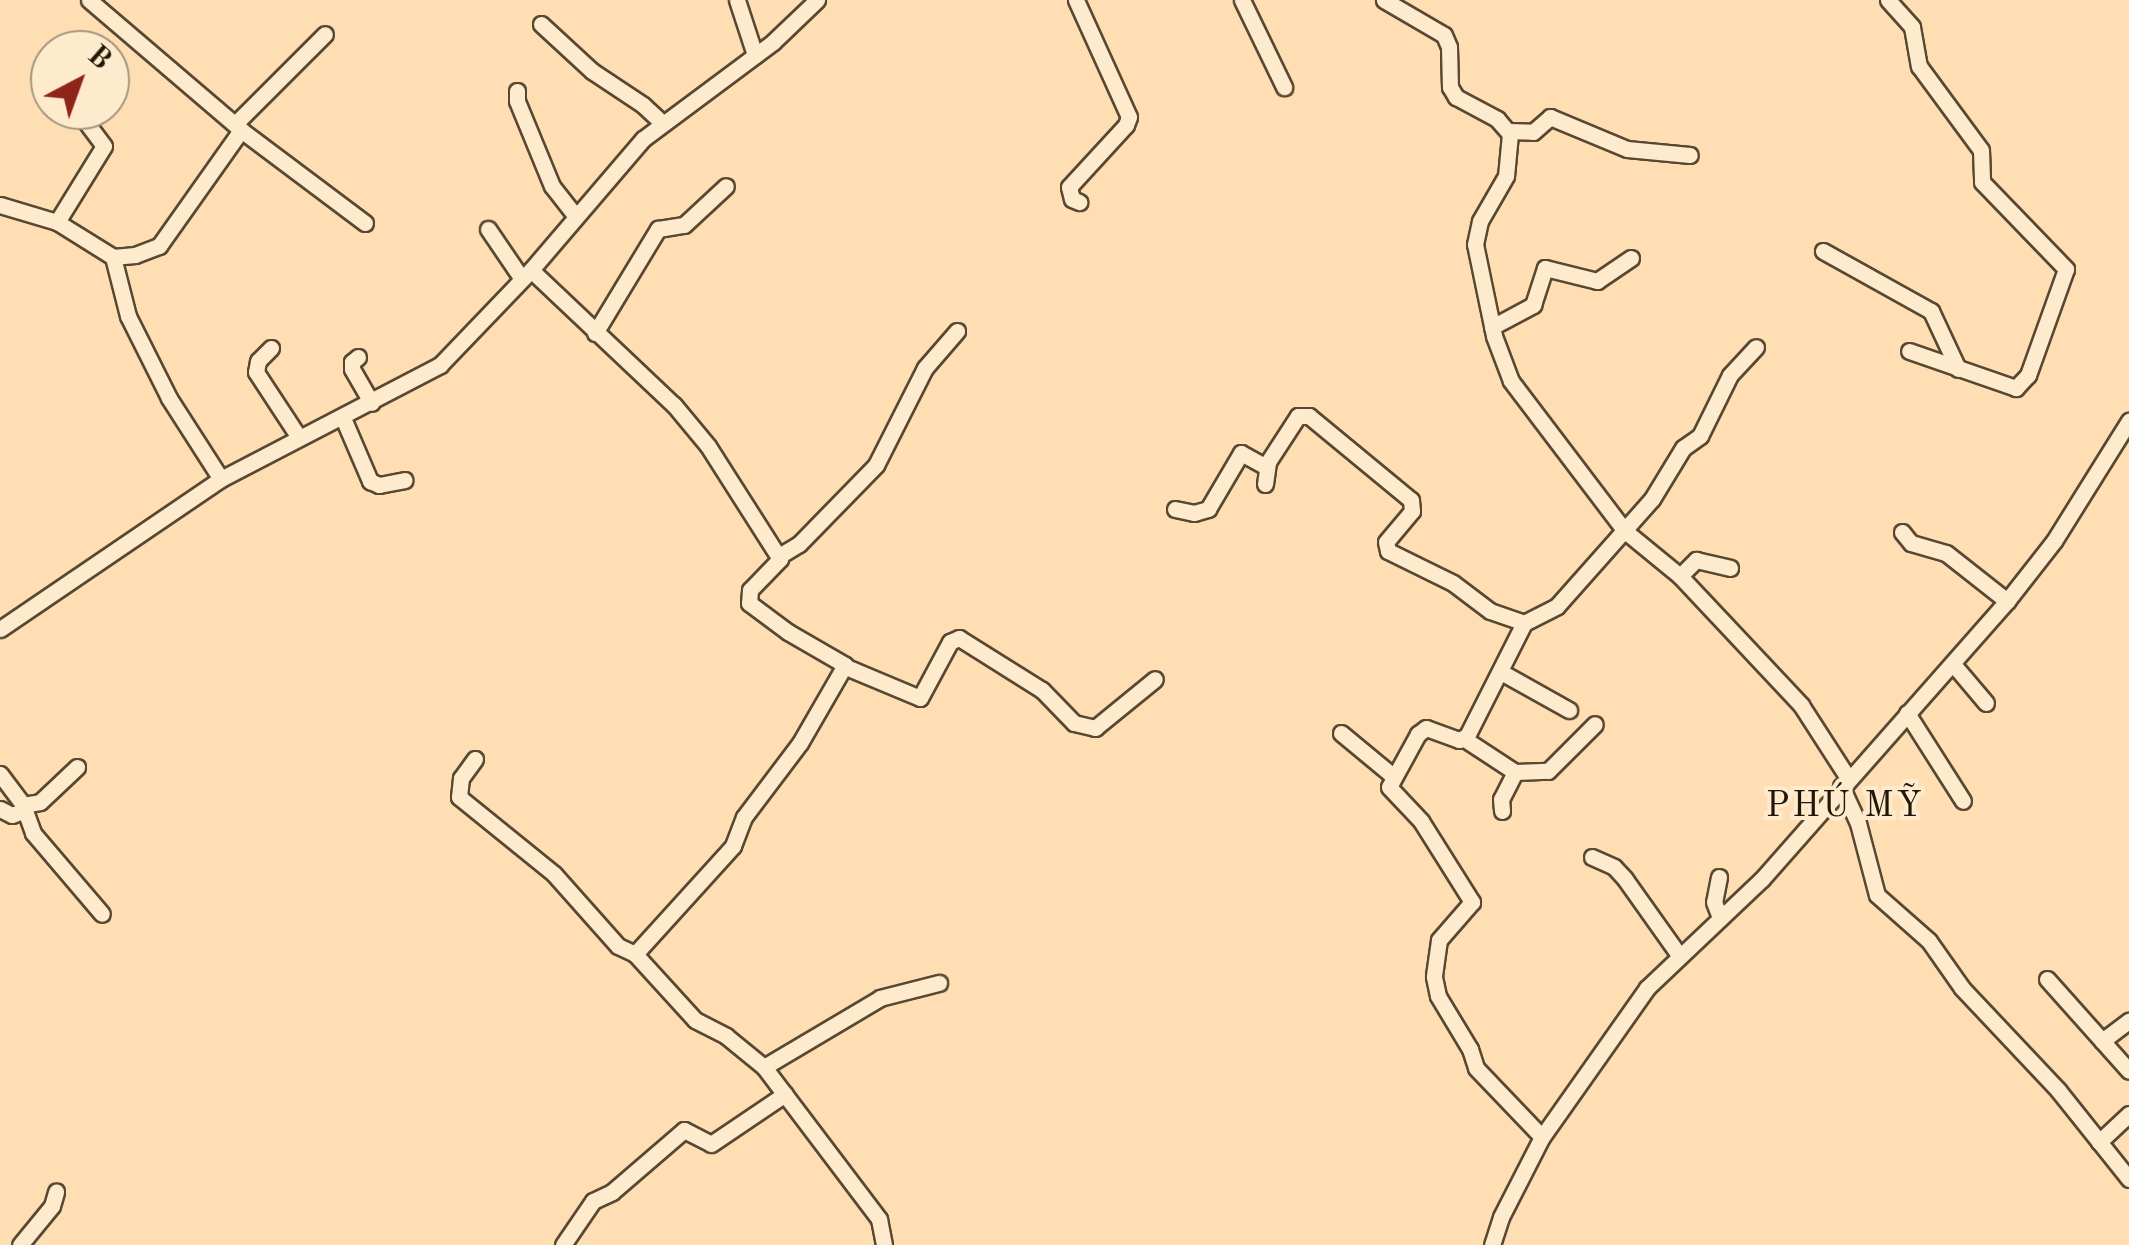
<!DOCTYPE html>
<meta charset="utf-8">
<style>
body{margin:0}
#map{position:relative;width:2129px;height:1245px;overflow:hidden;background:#fedeb2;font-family:"Old Standard TT",serif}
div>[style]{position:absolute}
.roads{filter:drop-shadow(2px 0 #584832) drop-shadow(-2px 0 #584832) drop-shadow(0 2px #584832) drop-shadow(0 -2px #584832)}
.minor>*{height:15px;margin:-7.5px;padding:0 7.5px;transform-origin:7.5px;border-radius:7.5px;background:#feeacd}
span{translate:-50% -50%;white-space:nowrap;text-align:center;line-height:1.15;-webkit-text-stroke:8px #feeacd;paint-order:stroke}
.quarter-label{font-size:35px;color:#211608;letter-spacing:2.5px}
.north{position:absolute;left:30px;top:30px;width:100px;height:100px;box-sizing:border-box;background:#feeacd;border:2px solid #a6957e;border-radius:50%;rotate:41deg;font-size:28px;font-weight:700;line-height:40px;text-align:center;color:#211608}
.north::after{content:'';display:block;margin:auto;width:35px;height:45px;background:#8f2418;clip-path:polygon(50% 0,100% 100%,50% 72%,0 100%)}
</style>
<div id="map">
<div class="roads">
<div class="minor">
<i style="left:89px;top:0;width:200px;rotate:40.5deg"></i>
<i style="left:241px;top:130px;width:155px;rotate:36.9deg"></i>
<i style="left:737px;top:0;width:58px;rotate:71.9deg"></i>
<i style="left:1076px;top:0;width:128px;rotate:65.6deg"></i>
<i style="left:1129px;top:117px;width:9px;rotate:111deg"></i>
<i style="left:1126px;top:125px;width:84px;rotate:132.6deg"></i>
<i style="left:1069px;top:187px;width:12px;rotate:76deg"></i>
<i style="left:1072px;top:199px;width:8px;rotate:23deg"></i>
<i style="left:1242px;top:0;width:97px;rotate:64.2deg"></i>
<i style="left:1384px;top:0;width:69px;rotate:30.3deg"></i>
<i style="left:1444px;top:35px;width:13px;rotate:67deg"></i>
<i style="left:1449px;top:47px;width:40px;rotate:88.6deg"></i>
<i style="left:1450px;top:87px;width:12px;rotate:59deg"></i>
<i style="left:1456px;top:97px;width:47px;rotate:28.2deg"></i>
<i style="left:1497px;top:119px;width:20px;rotate:49deg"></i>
<i style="left:1510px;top:134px;width:42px;rotate:95.4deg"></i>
<i style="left:1506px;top:176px;width:52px;rotate:120deg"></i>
<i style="left:1480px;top:221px;width:24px;rotate:102deg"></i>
<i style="left:1475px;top:244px;width:94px;rotate:78.3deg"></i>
<i style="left:1494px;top:336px;width:48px;rotate:69.3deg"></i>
<i style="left:1511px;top:381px;width:188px;rotate:52.8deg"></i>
<i style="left:1625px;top:531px;width:71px;rotate:39.3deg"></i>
<i style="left:1680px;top:576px;width:177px;rotate:46.8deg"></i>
<i style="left:1801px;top:705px;width:87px;rotate:57.2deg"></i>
<i style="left:1888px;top:0;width:36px;rotate:48deg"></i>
<i style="left:1912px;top:27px;width:40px;rotate:80deg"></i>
<i style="left:1919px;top:66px;width:104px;rotate:53.6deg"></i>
<i style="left:1981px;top:150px;width:32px;rotate:88deg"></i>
<i style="left:1982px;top:182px;width:121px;rotate:46deg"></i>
<i style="left:2066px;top:269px;width:113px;rotate:109.7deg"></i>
<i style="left:2028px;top:375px;width:18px;rotate:133deg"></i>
<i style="left:2016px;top:388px;width:113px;rotate:-160.9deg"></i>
<i style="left:541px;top:24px;width:69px;rotate:42.7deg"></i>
<i style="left:592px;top:71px;width:61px;rotate:33.7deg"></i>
<i style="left:643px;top:105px;width:25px;rotate:43deg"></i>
<i style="left:517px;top:91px;width:10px;rotate:90deg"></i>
<i style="left:517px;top:101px;width:92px;rotate:67.6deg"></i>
<i style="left:552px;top:186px;width:39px;rotate:52deg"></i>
<i style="left:235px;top:124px;width:127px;rotate:-45deg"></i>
<i style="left:1509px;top:131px;width:24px;rotate:2deg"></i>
<i style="left:1533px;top:132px;width:23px;rotate:-41deg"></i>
<i style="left:1550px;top:117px;width:83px;rotate:22.6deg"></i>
<i style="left:1627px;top:149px;width:63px;rotate:5.4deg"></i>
<i style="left:0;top:205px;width:59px;rotate:16.6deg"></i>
<i style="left:57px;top:222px;width:66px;rotate:32deg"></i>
<i style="left:113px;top:257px;width:22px;rotate:-5deg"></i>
<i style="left:135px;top:255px;width:26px;rotate:-21deg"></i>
<i style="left:159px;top:246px;width:142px;rotate:-54.7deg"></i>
<i style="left:57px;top:222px;width:89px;rotate:-58.3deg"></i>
<i style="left:104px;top:146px;width:45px;rotate:-126.9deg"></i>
<i style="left:488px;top:229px;width:60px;rotate:55.8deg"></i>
<i style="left:1823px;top:251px;width:124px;rotate:29.1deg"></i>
<i style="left:1931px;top:311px;width:64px;rotate:65deg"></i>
<i style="left:113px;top:257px;width:61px;rotate:75.7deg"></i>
<i style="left:128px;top:316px;width:92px;rotate:63.4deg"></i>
<i style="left:169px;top:398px;width:96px;rotate:57.3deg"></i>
<i style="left:531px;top:270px;width:197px;rotate:43.4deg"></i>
<i style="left:674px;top:405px;width:53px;rotate:50.3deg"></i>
<i style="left:708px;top:446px;width:134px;rotate:57.5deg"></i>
<i style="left:780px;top:559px;width:43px;rotate:134.1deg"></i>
<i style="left:750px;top:590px;width:13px;rotate:94deg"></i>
<i style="left:749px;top:603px;width:49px;rotate:36.6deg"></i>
<i style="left:788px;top:632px;width:66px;rotate:30.1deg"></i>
<i style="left:845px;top:665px;width:90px;rotate:120deg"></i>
<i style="left:800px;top:743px;width:93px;rotate:127.1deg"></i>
<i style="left:744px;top:817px;width:31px;rotate:111deg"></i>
<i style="left:733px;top:846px;width:146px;rotate:132.2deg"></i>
<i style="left:635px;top:954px;width:89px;rotate:47.7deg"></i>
<i style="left:695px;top:1020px;width:35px;rotate:27deg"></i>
<i style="left:726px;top:1036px;width:49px;rotate:39.2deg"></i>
<i style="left:764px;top:1067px;width:191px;rotate:52.9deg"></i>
<i style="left:879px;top:1219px;width:26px;rotate:79deg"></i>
<i style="left:1492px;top:327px;width:47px;rotate:-28.2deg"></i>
<i style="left:1533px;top:305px;width:39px;rotate:-72deg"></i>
<i style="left:1545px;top:268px;width:54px;rotate:14deg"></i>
<i style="left:1597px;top:281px;width:41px;rotate:-34.1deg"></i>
<i style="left:595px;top:333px;width:122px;rotate:-58.8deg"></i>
<i style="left:658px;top:229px;width:26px;rotate:-9deg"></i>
<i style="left:684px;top:225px;width:57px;rotate:-42.9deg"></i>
<i style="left:271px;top:348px;width:18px;rotate:135deg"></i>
<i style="left:258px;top:361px;width:11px;rotate:100deg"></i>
<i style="left:256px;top:372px;width:77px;rotate:56.7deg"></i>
<i style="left:358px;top:357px;width:8px;rotate:140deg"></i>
<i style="left:352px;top:362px;width:7px;rotate:90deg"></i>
<i style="left:352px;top:369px;width:39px;rotate:60deg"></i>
<i style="left:343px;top:418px;width:69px;rotate:66.8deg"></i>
<i style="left:370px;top:481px;width:10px;rotate:24deg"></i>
<i style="left:379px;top:485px;width:26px;rotate:-11deg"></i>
<i style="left:1265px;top:484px;width:22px;rotate:-82deg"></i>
<i style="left:1268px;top:462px;width:55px;rotate:-56.9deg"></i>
<i style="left:1298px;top:416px;width:11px"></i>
<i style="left:1309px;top:416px;width:132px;rotate:39.5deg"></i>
<i style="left:1411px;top:500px;width:11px;rotate:85deg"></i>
<i style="left:1412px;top:511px;width:40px;rotate:130deg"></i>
<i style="left:1386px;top:542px;width:9px;rotate:77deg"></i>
<i style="left:1388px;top:551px;width:72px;rotate:26.2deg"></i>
<i style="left:1453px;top:583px;width:46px;rotate:37.1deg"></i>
<i style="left:1490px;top:611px;width:36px;rotate:19deg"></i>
<i style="left:1524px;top:623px;width:37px;rotate:-27deg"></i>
<i style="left:1557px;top:606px;width:143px;rotate:-48.4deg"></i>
<i style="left:1652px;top:499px;width:60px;rotate:-58.7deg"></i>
<i style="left:1683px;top:448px;width:21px;rotate:-35deg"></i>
<i style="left:1700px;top:436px;width:68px;rotate:-63.8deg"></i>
<i style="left:1730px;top:375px;width:38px;rotate:-47deg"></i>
<i style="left:1175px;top:509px;width:19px;rotate:12deg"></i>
<i style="left:1194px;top:513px;width:15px;rotate:-16deg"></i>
<i style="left:1208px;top:509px;width:65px;rotate:-59.5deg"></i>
<i style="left:1241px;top:453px;width:29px;rotate:29deg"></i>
<i style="left:1902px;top:532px;width:14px;rotate:51deg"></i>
<i style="left:1911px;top:543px;width:36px;rotate:16deg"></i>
<i style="left:1946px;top:553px;width:78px;rotate:38.2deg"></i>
<i style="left:779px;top:556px;width:23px;rotate:-31deg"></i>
<i style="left:799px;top:544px;width:110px;rotate:-45.7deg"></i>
<i style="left:876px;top:465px;width:109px;rotate:-63.2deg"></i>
<i style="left:925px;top:368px;width:49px;rotate:-49.1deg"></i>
<i style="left:1680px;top:576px;width:23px;rotate:-45deg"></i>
<i style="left:1696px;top:560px;width:35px;rotate:13deg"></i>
<i style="left:1524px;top:623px;width:127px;rotate:116.8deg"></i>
<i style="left:1467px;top:736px;width:9px;rotate:153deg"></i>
<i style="left:1459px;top:740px;width:35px;rotate:-160deg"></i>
<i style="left:1426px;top:728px;width:10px;rotate:143deg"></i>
<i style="left:1418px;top:734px;width:60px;rotate:118.7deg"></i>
<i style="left:1389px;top:787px;width:47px;rotate:46.7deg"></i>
<i style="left:1421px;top:821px;width:96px;rotate:57.8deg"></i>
<i style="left:1472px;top:902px;width:50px;rotate:131deg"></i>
<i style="left:1439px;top:940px;width:37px;rotate:98deg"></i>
<i style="left:1434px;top:977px;width:19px;rotate:78deg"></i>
<i style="left:1438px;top:996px;width:62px;rotate:58.9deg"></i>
<i style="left:1470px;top:1049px;width:20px;rotate:72deg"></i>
<i style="left:1476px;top:1068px;width:95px;rotate:46.3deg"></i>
<i style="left:0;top:629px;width:267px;rotate:-34.2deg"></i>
<i style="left:221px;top:479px;width:247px;rotate:-27.5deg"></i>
<i style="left:440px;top:365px;width:132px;rotate:-46.2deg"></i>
<i style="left:531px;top:270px;width:172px;rotate:-49.5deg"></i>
<i style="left:643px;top:139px;width:162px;rotate:-36.7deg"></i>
<i style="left:773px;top:42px;width:61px;rotate:-43.7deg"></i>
<i style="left:1953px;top:664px;width:51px;rotate:49.8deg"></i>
<i style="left:846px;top:667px;width:80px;rotate:22.7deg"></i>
<i style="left:920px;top:698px;width:64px;rotate:-61.8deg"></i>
<i style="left:950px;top:642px;width:10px;rotate:-24deg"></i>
<i style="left:959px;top:638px;width:98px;rotate:32.1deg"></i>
<i style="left:1042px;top:690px;width:46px;rotate:45.9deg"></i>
<i style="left:1074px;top:723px;width:22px;rotate:13deg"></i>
<i style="left:1095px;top:728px;width:77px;rotate:-39.2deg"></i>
<i style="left:1501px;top:672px;width:78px;rotate:29.2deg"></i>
<i style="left:1907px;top:713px;width:104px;rotate:57.5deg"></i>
<i style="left:1341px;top:733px;width:67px;rotate:39.6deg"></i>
<i style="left:1463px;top:738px;width:62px;rotate:33.2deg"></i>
<i style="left:1515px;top:772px;width:30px;rotate:117deg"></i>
<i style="left:1501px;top:799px;width:12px;rotate:85deg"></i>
<i style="left:475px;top:759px;width:24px;rotate:126deg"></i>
<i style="left:461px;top:778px;width:19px;rotate:96deg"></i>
<i style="left:459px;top:797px;width:122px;rotate:39deg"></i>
<i style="left:554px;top:874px;width:96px;rotate:48.4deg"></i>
<i style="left:618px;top:946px;width:19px;rotate:25deg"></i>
<i style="left:1515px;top:772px;width:33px;rotate:-2deg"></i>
<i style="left:1548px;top:771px;width:66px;rotate:-45deg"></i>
<i style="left:0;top:774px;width:39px;rotate:53deg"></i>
<i style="left:23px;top:805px;width:30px;rotate:70deg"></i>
<i style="left:33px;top:833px;width:106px;rotate:49.6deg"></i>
<i style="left:1841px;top:786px;width:41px;rotate:65.3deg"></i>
<i style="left:1858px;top:823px;width:74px;rotate:75.2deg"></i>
<i style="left:1877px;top:895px;width:69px;rotate:41.5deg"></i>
<i style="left:1929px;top:941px;width:57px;rotate:54.9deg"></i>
<i style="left:1962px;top:988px;width:140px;rotate:46.7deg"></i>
<i style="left:2058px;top:1090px;width:114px;rotate:51.4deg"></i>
<i style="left:23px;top:805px;width:17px;rotate:-10deg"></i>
<i style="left:40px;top:802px;width:51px;rotate:-43.4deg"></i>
<i style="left:0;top:809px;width:13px;rotate:27deg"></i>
<i style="left:12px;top:815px;width:14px;rotate:-21deg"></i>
<i style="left:1592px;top:857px;width:24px;rotate:24deg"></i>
<i style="left:1614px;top:867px;width:16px;rotate:47deg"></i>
<i style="left:1625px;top:879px;width:93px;rotate:54.6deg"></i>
<i style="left:1719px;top:877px;width:25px;rotate:101deg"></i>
<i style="left:1714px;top:902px;width:17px;rotate:69deg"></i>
<i style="left:2047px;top:979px;width:123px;rotate:48.3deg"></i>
<i style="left:2102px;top:1041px;width:34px;rotate:-37deg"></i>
<i style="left:764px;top:1067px;width:135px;rotate:-30.7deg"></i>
<i style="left:880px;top:998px;width:61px;rotate:-14.3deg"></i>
<i style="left:2099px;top:1142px;width:41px;rotate:-43deg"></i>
<i style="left:20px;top:1245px;width:50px;rotate:-50.6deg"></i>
<i style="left:52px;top:1206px;width:15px;rotate:-74deg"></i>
<i style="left:563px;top:1245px;width:53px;rotate:-55.7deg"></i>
<i style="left:593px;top:1201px;width:21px;rotate:-25deg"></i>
<i style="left:612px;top:1192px;width:95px;rotate:-40.7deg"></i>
<i style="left:684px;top:1130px;width:30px;rotate:27deg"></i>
<i style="left:711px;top:1144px;width:89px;rotate:-34deg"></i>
<i style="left:1492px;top:1245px;width:29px;rotate:-72deg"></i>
<i style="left:1501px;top:1217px;width:90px;rotate:-62.9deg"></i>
<i style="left:1542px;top:1137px;width:182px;rotate:-54.8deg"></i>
<i style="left:1647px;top:988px;width:158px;rotate:-43.5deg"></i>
<i style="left:1762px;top:879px;width:371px;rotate:-48.6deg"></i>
<i style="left:2007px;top:601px;width:76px;rotate:-51.9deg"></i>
<i style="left:2054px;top:541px;width:142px;rotate:-58deg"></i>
</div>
</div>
<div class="quarter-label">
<span style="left:1845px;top:807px">PHÚ MỸ</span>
</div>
<div class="north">B</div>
</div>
